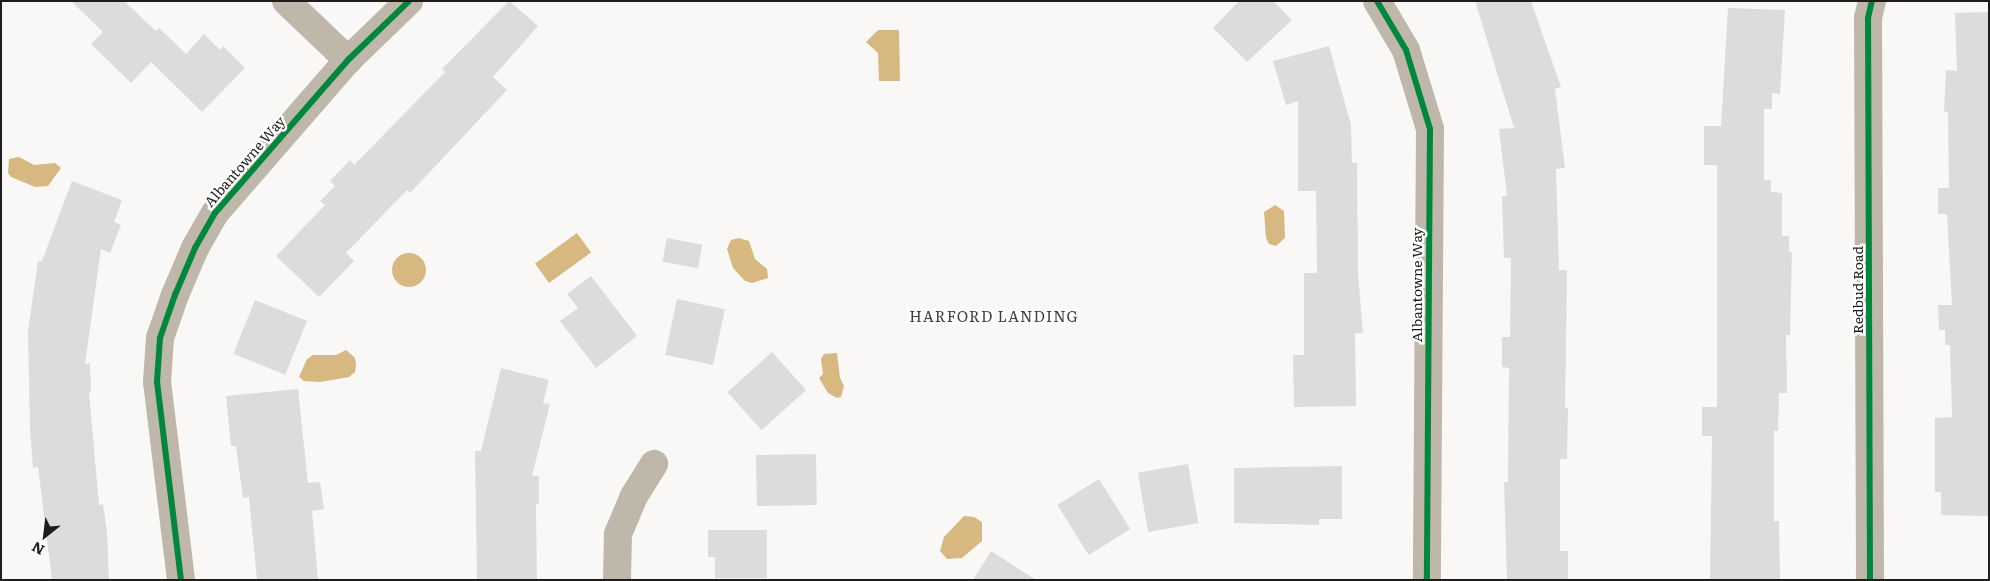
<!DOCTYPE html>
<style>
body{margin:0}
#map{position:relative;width:1990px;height:581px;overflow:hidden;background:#faf8f6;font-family:Literata,serif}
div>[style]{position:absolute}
.water>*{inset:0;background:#d7b881;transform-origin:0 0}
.round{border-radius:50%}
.building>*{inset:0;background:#dedcda;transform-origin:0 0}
.street>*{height:28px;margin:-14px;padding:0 14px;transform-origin:14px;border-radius:14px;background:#beb7aa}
.cycleway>*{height:6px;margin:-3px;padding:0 3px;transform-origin:3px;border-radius:3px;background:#00873e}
span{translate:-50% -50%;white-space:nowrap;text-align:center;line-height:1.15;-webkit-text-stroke:5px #fff;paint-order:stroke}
.street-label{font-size:14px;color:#1e1d1c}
.neighbourhood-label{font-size:15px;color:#413f3b;letter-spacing:1px}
.frame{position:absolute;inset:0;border:2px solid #1e1d1c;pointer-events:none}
.north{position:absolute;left:20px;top:511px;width:50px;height:50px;-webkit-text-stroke:4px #fff;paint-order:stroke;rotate:209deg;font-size:14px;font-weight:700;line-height:20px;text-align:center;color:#1e1d1c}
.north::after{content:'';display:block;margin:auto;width:18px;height:22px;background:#1e1d1c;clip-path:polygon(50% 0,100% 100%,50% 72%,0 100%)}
</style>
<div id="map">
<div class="water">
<i style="clip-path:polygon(878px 30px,899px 30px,900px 81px,879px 81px,878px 53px,866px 42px)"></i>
<i style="clip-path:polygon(19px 157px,34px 165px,55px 163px,61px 168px,48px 186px,35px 187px,11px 177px,8px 173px,9px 159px)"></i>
<i style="clip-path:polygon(1275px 205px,1284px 211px,1285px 238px,1276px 246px,1269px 244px,1266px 238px,1264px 212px)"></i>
<i style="left:577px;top:233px;width:24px;height:52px;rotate:54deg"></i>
<i style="clip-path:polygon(739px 238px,749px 241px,755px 259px,767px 269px,768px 278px,752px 283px,745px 281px,733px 268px,727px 249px,731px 240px)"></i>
<i class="round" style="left:392px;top:253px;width:34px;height:34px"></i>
<i style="clip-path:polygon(346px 350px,355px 358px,356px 365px,355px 372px,349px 377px,320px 382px,304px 381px,299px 377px,307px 359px,313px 355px,336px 355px)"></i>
<i style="clip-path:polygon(837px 353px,840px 378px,844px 386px,841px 397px,837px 398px,828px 393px,819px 378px,823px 374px,821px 359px,824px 354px)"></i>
<i style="clip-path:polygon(964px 516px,974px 517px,982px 522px,982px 541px,962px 558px,947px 559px,940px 551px,944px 537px)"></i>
</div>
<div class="building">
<i style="clip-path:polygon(71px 1px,124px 1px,156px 31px,159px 28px,186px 54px,204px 34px,220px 50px,223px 46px,245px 68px,202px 112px,151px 62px,131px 83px,91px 44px,103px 32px)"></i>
<i style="clip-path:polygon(509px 1px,538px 26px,493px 77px,507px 90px,410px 193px,407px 190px,346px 253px,354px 261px,319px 297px,276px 256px,325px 205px,320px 201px,335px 186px,330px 181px,350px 160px,354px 165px,445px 72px,442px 69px)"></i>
<i style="clip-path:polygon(1239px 1px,1273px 1px,1292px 20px,1247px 62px,1213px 28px)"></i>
<i style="clip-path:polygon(1475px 1px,1531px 1px,1561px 87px,1555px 89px,1565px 168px,1556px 169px,1559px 270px,1567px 270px,1565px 408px,1568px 408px,1567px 459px,1560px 459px,1560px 551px,1568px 551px,1568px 580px,1507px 580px,1504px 482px,1508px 482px,1509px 368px,1502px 367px,1502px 337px,1510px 337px,1511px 258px,1504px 258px,1502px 196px,1507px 196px,1499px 129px,1514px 128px)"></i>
<i style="clip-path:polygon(1728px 8px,1785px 10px,1780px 94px,1772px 93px,1772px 109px,1764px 109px,1764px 180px,1771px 180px,1771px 192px,1782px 193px,1782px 236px,1789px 236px,1789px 252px,1792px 252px,1790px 335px,1786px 335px,1787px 393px,1779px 393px,1778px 431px,1774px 431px,1774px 521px,1779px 521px,1780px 580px,1710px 580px,1712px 436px,1702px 436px,1702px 407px,1717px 407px,1717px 165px,1704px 165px,1704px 126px,1721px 126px)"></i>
<i style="clip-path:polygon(1989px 12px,1989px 516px,1941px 515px,1941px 492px,1935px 492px,1935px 418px,1952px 417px,1950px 345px,1945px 345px,1945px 330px,1939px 330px,1938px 305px,1952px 305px,1947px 214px,1938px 214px,1938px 188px,1949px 188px,1948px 112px,1944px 112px,1946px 70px,1957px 71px,1955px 13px)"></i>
<i style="clip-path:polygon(1329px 46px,1351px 125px,1352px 163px,1357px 163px,1358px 273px,1363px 333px,1355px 333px,1356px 406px,1294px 407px,1293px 355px,1304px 355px,1304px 273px,1317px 273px,1316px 191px,1298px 191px,1298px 101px,1286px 105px,1273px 61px)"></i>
<i style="clip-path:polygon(72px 181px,122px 200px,114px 222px,121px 225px,110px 253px,101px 249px,85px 364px,90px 363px,91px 392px,89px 392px,99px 505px,103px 504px,107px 532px,109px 580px,52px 580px,38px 467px,33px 468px,30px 430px,28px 331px,38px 261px,42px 261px)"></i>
<i style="left:667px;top:238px;width:36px;height:24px;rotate:11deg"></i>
<i style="clip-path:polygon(591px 276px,637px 336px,596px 368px,560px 321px,578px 308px,567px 294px)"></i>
<i style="left:677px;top:299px;width:49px;height:57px;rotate:12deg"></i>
<i style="left:255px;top:300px;width:56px;height:58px;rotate:22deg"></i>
<i style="left:772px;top:352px;width:51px;height:60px;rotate:48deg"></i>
<i style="clip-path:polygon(501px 368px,549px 380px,543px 403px,550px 404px,532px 476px,539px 476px,539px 504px,536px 504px,537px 579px,477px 580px,475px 451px,481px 451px)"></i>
<i style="clip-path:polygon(298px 389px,308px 483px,320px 482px,324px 509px,312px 511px,318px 580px,257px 580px,249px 497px,243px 498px,236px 446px,231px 446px,226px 396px)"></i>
<i style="left:816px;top:454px;width:51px;height:60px;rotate:89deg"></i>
<i style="left:1188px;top:464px;width:60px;height:51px;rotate:80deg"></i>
<i style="clip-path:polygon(1342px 466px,1342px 519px,1319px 519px,1319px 525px,1234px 523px,1234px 468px)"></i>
<i style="left:1099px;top:479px;width:59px;height:49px;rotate:58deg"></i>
<i style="clip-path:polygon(708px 530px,767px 530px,767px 578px,715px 578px,715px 557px,708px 557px)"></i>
<i style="clip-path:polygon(991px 551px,1036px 580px,973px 580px)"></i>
</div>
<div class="street">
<i style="left:286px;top:1px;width:86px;rotate:43.6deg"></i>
<i style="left:1377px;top:1px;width:57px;rotate:59.4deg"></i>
<i style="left:1406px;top:50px;width:83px;rotate:73.1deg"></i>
<i style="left:1430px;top:129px;width:451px;rotate:90.4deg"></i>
<i style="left:181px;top:580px;width:199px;rotate:-96.9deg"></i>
<i style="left:157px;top:382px;width:44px;rotate:-86.1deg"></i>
<i style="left:160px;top:338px;width:46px;rotate:-70.8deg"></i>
<i style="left:175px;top:295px;width:51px;rotate:-66.9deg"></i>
<i style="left:195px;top:248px;width:40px;rotate:-60.3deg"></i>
<i style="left:215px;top:213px;width:203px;rotate:-49deg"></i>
<i style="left:348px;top:60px;width:85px;rotate:-44deg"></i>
<i style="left:617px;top:580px;width:46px;rotate:-88.8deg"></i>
<i style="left:618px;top:534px;width:41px;rotate:-67.2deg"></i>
<i style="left:634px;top:496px;width:38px;rotate:-58deg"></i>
<i style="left:1870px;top:580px;width:562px;rotate:-90.2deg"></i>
<i style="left:1868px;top:18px;width:17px;rotate:-77deg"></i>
</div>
<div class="cycleway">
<i style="left:1377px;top:1px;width:57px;rotate:59.4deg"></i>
<i style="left:1406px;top:50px;width:83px;rotate:73.1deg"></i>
<i style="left:1430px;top:129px;width:451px;rotate:90.4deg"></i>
<i style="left:181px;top:580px;width:199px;rotate:-96.9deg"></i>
<i style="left:157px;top:382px;width:44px;rotate:-86.1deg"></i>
<i style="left:160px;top:338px;width:46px;rotate:-70.8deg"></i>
<i style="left:175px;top:295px;width:51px;rotate:-66.9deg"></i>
<i style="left:195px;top:248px;width:40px;rotate:-60.3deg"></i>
<i style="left:215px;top:213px;width:203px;rotate:-49deg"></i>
<i style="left:348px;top:60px;width:85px;rotate:-44deg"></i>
<i style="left:1870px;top:580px;width:562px;rotate:-90.2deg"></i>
<i style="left:1868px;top:18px;width:17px;rotate:-77deg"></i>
</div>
<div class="street-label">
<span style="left:244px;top:161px;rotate:-49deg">Albantowne Way</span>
<span style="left:1416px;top:285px;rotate:-90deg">Albantowne Way</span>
<span style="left:1857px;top:290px;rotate:-90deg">Redbud Road</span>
</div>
<div class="neighbourhood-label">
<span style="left:994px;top:316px">HARFORD LANDING</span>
</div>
<div class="frame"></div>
<div class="north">N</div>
</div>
